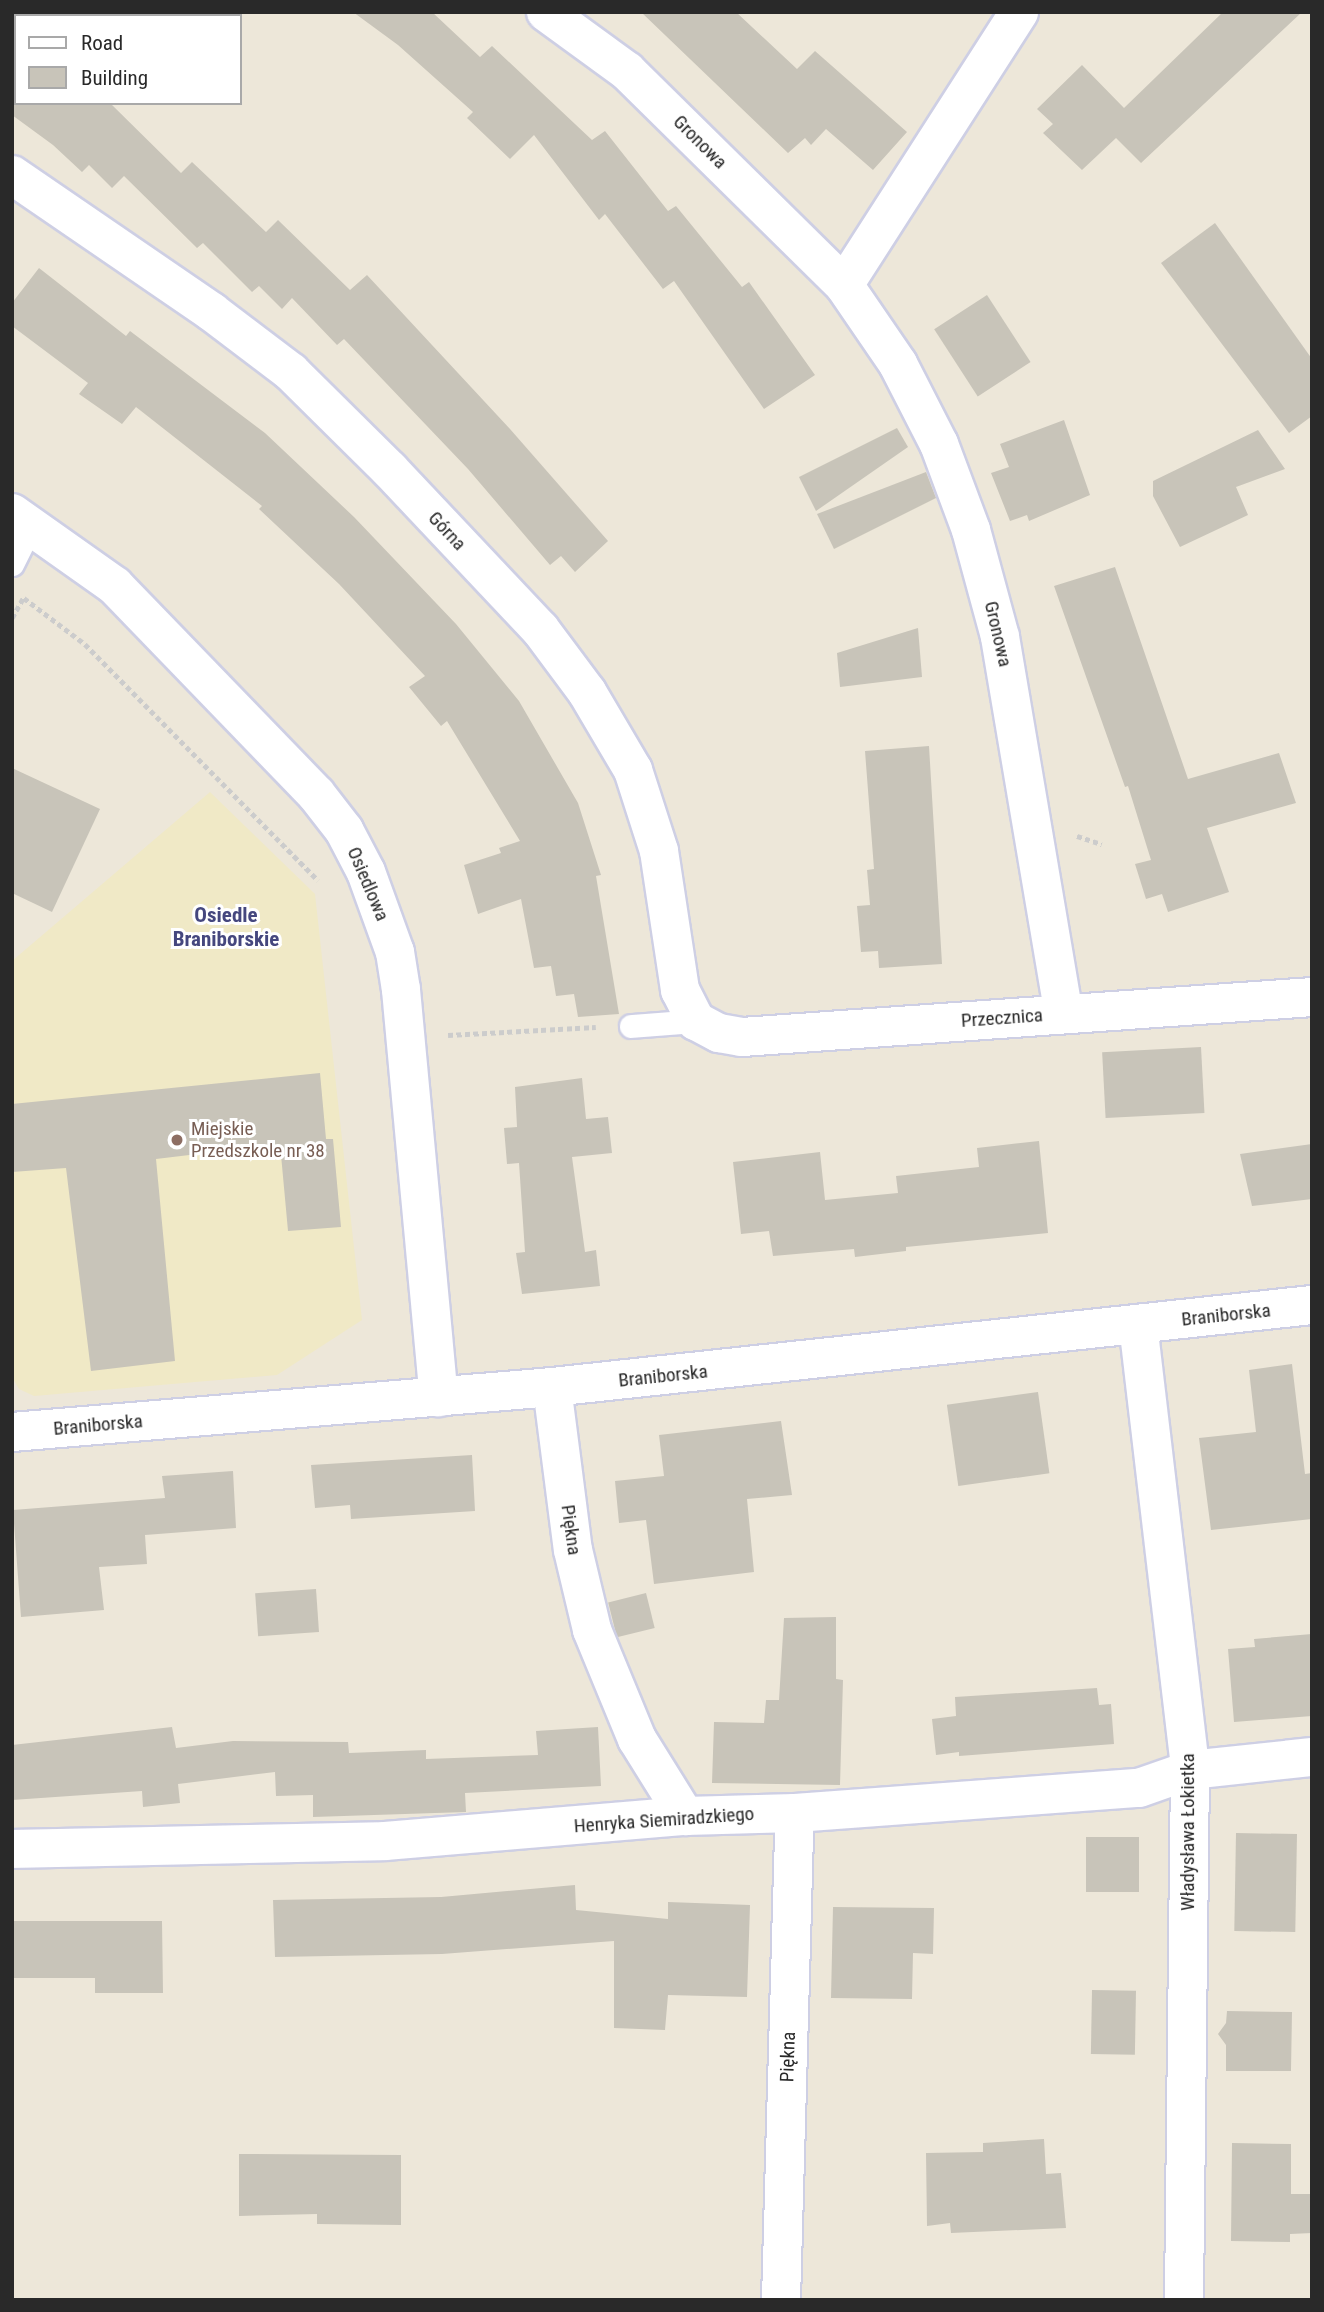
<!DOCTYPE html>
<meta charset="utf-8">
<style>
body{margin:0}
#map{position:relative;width:1324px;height:2312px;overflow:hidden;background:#ede7d9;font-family:"Roboto Condensed",sans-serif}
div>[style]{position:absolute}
.education>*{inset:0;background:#f0e9c6}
.building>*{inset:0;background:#c8c4b9;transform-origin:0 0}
.path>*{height:4.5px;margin-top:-2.25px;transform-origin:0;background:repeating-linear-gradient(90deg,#ccc 0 5px,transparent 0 8.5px)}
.roads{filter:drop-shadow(2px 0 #cecfe4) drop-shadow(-2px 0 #cecfe4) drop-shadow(0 2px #cecfe4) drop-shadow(0 -2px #cecfe4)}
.lane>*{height:23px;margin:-11.5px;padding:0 11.5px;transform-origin:11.5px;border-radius:11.5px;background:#fff}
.street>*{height:38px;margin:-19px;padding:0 19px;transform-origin:19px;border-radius:19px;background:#fff}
.dots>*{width:19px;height:19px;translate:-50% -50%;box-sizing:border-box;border:4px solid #fff;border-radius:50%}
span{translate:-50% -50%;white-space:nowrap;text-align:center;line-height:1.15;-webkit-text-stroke:6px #fff;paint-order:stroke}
.street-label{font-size:19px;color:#292929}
.education-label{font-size:19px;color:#785e54}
.left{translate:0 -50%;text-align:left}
.neighbourhood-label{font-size:21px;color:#45477e;font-weight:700}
.frame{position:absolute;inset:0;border:14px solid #292929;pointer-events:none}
.legend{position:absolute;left:14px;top:14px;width:228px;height:91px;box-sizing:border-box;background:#fff;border:2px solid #a9a9a9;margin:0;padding:9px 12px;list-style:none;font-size:21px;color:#292929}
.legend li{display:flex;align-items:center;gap:14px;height:35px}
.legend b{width:35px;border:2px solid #a9a9a9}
</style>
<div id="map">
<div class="education">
<i style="clip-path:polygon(210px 792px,315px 894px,362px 1320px,277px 1375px,34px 1396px,19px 1389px,12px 1377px,12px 961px)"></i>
</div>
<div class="building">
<i style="clip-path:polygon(353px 12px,432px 12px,480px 57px,492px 46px,592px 140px,605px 131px,668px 211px,676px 206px,742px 287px,749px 282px,815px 375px,764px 409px,674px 281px,663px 289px,605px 214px,599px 220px,534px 135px,510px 159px,467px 118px,473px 112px,398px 45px)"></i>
<i style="clip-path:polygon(641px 12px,736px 12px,797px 69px,815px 51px,907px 132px,873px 170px,826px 129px,811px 145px,805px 138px,788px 153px)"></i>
<i style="clip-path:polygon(1223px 12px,1302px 12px,1141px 163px,1116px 138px,1082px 170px,1043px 133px,1053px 124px,1037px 109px,1082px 65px,1124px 108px)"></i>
<i style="clip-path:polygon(12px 103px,110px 103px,181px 173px,192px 162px,266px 232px,278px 220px,350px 290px,367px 275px,510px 429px,608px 541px,575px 572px,561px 556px,550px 565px,468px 469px,344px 339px,337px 345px,292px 298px,282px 309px,259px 286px,252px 292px,203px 243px,197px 248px,124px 176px,112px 188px,89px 165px,82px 172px,53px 145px,12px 115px)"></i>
<i style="clip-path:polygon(1215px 223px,1312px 359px,1312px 416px,1289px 433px,1161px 263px)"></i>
<i style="clip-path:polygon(39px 268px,126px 336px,130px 331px,265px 433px,354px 517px,456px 624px,519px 701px,578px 803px,601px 875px,596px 876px,619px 1014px,578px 1017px,574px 994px,556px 996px,551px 966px,534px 968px,521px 899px,478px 914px,464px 865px,501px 853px,499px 848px,520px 841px,447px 721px,441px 726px,409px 687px,425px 676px,339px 584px,259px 509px,262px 506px,136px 407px,122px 424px,79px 394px,88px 383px,12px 326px,12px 303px)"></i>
<i style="left:987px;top:295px;width:80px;height:63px;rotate:57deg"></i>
<i style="clip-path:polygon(1064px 420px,1090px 495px,1029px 521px,1027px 515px,1010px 521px,991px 473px,1009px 467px,1000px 444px)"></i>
<i style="clip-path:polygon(897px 428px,908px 447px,816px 511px,799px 477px)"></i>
<i style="clip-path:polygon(1258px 430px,1285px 469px,1236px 487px,1248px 515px,1180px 547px,1153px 496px,1153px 481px)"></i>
<i style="clip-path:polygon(926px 472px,936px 498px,834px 549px,817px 514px)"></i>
<i style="clip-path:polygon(1115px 567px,1188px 779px,1279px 753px,1296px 803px,1207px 828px,1229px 892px,1168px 912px,1162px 894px,1146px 899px,1135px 864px,1151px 860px,1128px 786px,1125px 787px,1054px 586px)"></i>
<i style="clip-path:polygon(918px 628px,922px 677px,840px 687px,837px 653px)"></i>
<i style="clip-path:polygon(929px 746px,942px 964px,879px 968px,878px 951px,861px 952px,857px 906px,870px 905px,867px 870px,874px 869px,865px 751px)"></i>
<i style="clip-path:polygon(12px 768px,100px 809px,52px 912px,12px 893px)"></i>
<i style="left:1201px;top:1047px;width:66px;height:99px;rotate:87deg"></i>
<i style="clip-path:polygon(320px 1073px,326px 1139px,333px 1139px,341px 1227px,288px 1231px,280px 1144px,156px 1159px,175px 1361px,91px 1371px,66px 1168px,12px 1172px,12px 1104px)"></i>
<i style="clip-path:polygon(582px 1078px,586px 1119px,608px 1117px,612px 1153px,572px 1157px,585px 1252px,596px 1250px,600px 1286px,522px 1294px,516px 1253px,525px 1252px,519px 1163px,507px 1164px,504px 1128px,517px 1127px,515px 1087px)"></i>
<i style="clip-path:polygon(1039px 1141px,1048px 1233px,906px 1247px,906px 1251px,855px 1257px,854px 1249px,773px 1256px,769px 1231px,741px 1234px,733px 1162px,820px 1152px,825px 1200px,898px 1193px,896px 1176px,979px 1167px,977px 1148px)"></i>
<i style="clip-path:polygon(1312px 1144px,1312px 1199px,1252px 1206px,1240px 1154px)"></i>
<i style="clip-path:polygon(1292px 1364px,1305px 1474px,1312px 1473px,1312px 1519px,1211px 1530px,1199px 1438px,1256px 1432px,1249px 1370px)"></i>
<i style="left:1038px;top:1392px;width:82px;height:92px;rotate:82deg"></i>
<i style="clip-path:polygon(781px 1421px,792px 1495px,747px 1499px,754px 1572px,654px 1584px,646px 1520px,619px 1523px,615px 1481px,664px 1476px,659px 1435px)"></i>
<i style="clip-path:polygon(472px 1455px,475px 1511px,351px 1519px,350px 1505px,315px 1508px,311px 1465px)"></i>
<i style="clip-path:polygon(233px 1471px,236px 1528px,145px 1535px,147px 1564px,99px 1567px,104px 1610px,21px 1617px,13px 1510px,165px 1498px,162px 1476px)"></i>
<i style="left:316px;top:1589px;width:43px;height:61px;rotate:86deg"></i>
<i style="left:646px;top:1593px;width:36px;height:39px;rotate:76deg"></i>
<i style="clip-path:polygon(836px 1617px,836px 1679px,843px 1680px,840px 1785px,712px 1783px,714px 1722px,764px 1723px,766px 1700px,779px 1700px,784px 1618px)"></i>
<i style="clip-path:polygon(1312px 1634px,1312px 1716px,1234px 1722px,1228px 1649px,1255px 1647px,1254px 1639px)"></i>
<i style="clip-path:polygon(1097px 1688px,1099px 1705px,1111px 1704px,1114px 1744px,959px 1756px,959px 1752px,936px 1755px,932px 1719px,956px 1716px,955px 1697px)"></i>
<i style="clip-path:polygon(172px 1727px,176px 1748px,233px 1741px,348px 1742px,349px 1753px,426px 1750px,426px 1759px,538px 1755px,536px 1731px,598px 1727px,601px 1786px,465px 1793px,466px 1812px,313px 1817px,313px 1795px,276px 1796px,275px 1772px,178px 1784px,180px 1803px,143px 1807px,142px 1791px,12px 1800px,12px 1745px)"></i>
<i style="left:1236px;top:1833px;width:61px;height:98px;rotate:1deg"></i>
<i style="left:1086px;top:1837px;width:53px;height:55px"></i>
<i style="clip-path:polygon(575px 1885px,576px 1910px,668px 1919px,668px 1902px,750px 1905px,747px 1997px,668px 1995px,665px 2030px,614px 2028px,614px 1941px,442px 1954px,275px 1957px,273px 1900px,441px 1897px)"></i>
<i style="clip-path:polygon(833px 1907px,934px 1908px,933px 1954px,913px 1953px,912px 1999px,831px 1998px)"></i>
<i style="clip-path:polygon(12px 1921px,162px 1921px,163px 1993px,95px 1993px,95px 1978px,12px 1978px)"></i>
<i style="left:1092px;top:1990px;width:44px;height:64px;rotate:1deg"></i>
<i style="clip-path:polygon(1227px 2011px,1292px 2012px,1291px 2071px,1226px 2071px,1226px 2045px,1218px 2034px,1226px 2023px)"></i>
<i style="clip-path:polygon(1044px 2139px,1046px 2174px,1061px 2173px,1066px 2228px,951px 2233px,950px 2223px,927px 2226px,926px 2153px,983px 2152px,983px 2143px)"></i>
<i style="clip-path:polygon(1232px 2143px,1291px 2144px,1291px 2194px,1312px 2194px,1312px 2233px,1290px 2234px,1290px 2242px,1231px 2241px)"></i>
<i style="clip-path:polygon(239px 2154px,401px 2155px,401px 2225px,317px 2224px,317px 2214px,239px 2216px)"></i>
</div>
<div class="path">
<i style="left:24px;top:598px;width:76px;rotate:37deg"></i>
<i style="left:85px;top:644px;width:332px;rotate:45.4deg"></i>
<i style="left:12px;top:618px;width:23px;rotate:-61deg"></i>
<i style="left:1077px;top:836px;width:26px;rotate:18deg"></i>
<i style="left:448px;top:1035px;width:148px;rotate:-3.1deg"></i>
</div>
<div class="roads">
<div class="lane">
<i style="left:12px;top:564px;width:42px;rotate:-63.4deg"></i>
<i style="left:631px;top:1026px;width:65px;rotate:-4.4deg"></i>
</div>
<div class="street">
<i style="left:546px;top:12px;width:100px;rotate:36.1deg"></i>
<i style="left:627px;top:71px;width:305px;rotate:44.6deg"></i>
<i style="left:844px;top:285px;width:96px;rotate:55.6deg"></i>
<i style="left:898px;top:364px;width:90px;rotate:62.9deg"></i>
<i style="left:939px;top:444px;width:92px;rotate:69.6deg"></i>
<i style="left:971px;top:530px;width:111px;rotate:74.8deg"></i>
<i style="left:1000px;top:637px;width:382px;rotate:80.4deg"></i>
<i style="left:12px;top:175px;width:242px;rotate:34.4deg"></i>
<i style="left:212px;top:312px;width:99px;rotate:37.2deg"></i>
<i style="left:291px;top:372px;width:139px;rotate:44.7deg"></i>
<i style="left:390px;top:470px;width:219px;rotate:46.7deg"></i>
<i style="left:540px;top:629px;width:79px;rotate:53.3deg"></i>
<i style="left:587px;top:692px;width:91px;rotate:59.5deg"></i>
<i style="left:633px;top:770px;width:85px;rotate:72.2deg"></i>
<i style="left:659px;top:851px;width:141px;rotate:81.4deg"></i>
<i style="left:680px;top:990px;width:35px;rotate:63deg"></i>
<i style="left:696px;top:1021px;width:26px;rotate:28deg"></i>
<i style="left:719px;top:1033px;width:23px;rotate:10deg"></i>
<i style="left:742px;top:1037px;width:571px;rotate:-4.01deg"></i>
<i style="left:844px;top:285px;width:324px;rotate:-57.3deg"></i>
<i style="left:12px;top:513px;width:126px;rotate:35.3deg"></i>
<i style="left:115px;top:586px;width:289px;rotate:46deg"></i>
<i style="left:316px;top:794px;width:46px;rotate:52.1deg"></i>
<i style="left:344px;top:830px;width:47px;rotate:62.4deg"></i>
<i style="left:366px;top:872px;width:85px;rotate:70.1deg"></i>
<i style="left:395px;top:952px;width:38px;rotate:81deg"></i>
<i style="left:401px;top:990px;width:409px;rotate:84.7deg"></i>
<i style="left:1138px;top:1324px;width:449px;rotate:83.3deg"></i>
<i style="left:1190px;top:1770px;width:530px;rotate:90.65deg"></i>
<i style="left:552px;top:1387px;width:164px;rotate:82.7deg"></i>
<i style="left:573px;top:1550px;width:82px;rotate:76.6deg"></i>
<i style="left:592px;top:1630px;width:118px;rotate:67.6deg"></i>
<i style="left:637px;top:1739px;width:91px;rotate:58.1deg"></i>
<i style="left:12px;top:1432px;width:542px;rotate:-4.76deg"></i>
<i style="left:552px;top:1387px;width:764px;rotate:-6.16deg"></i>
<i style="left:12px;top:1849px;width:373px;rotate:-1.2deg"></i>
<i style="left:385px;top:1841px;width:301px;rotate:-4.8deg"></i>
<i style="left:685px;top:1816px;width:110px;rotate:-1.6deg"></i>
<i style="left:795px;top:1813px;width:345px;rotate:-4.2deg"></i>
<i style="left:1139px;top:1788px;width:54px;rotate:-19.4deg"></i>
<i style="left:1190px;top:1770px;width:123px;rotate:-6.1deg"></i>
<i style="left:781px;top:2300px;width:487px;rotate:-88.4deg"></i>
</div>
</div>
<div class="dots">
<i style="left:177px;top:1140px;background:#8d6e63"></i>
</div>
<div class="street-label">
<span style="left:700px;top:142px;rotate:45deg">Gronowa</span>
<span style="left:447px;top:531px;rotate:47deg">Górna</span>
<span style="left:998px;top:634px;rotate:77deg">Gronowa</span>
<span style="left:368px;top:884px;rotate:67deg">Osiedlowa</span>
<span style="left:1002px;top:1018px;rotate:-4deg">Przecznica</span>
<span style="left:1226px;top:1315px;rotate:-6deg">Braniborska</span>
<span style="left:663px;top:1376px;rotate:-6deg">Braniborska</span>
<span style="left:98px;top:1425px;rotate:-5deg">Braniborska</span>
<span style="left:571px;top:1530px;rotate:82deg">Piękna</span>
<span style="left:664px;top:1820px;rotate:-4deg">Henryka Siemiradzkiego</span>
<span style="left:1188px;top:1832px;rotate:-90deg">Władysława Łokietka</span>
<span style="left:788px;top:2057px;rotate:-88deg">Piękna</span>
</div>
<div class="education-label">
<span class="left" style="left:191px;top:1140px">Miejskie<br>Przedszkole nr 38</span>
</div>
<div class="neighbourhood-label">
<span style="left:226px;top:927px">Osiedle<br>Braniborskie</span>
</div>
<div class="frame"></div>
<ul class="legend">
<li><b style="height:9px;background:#fff"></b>Road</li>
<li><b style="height:19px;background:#c8c4b9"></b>Building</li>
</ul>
</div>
